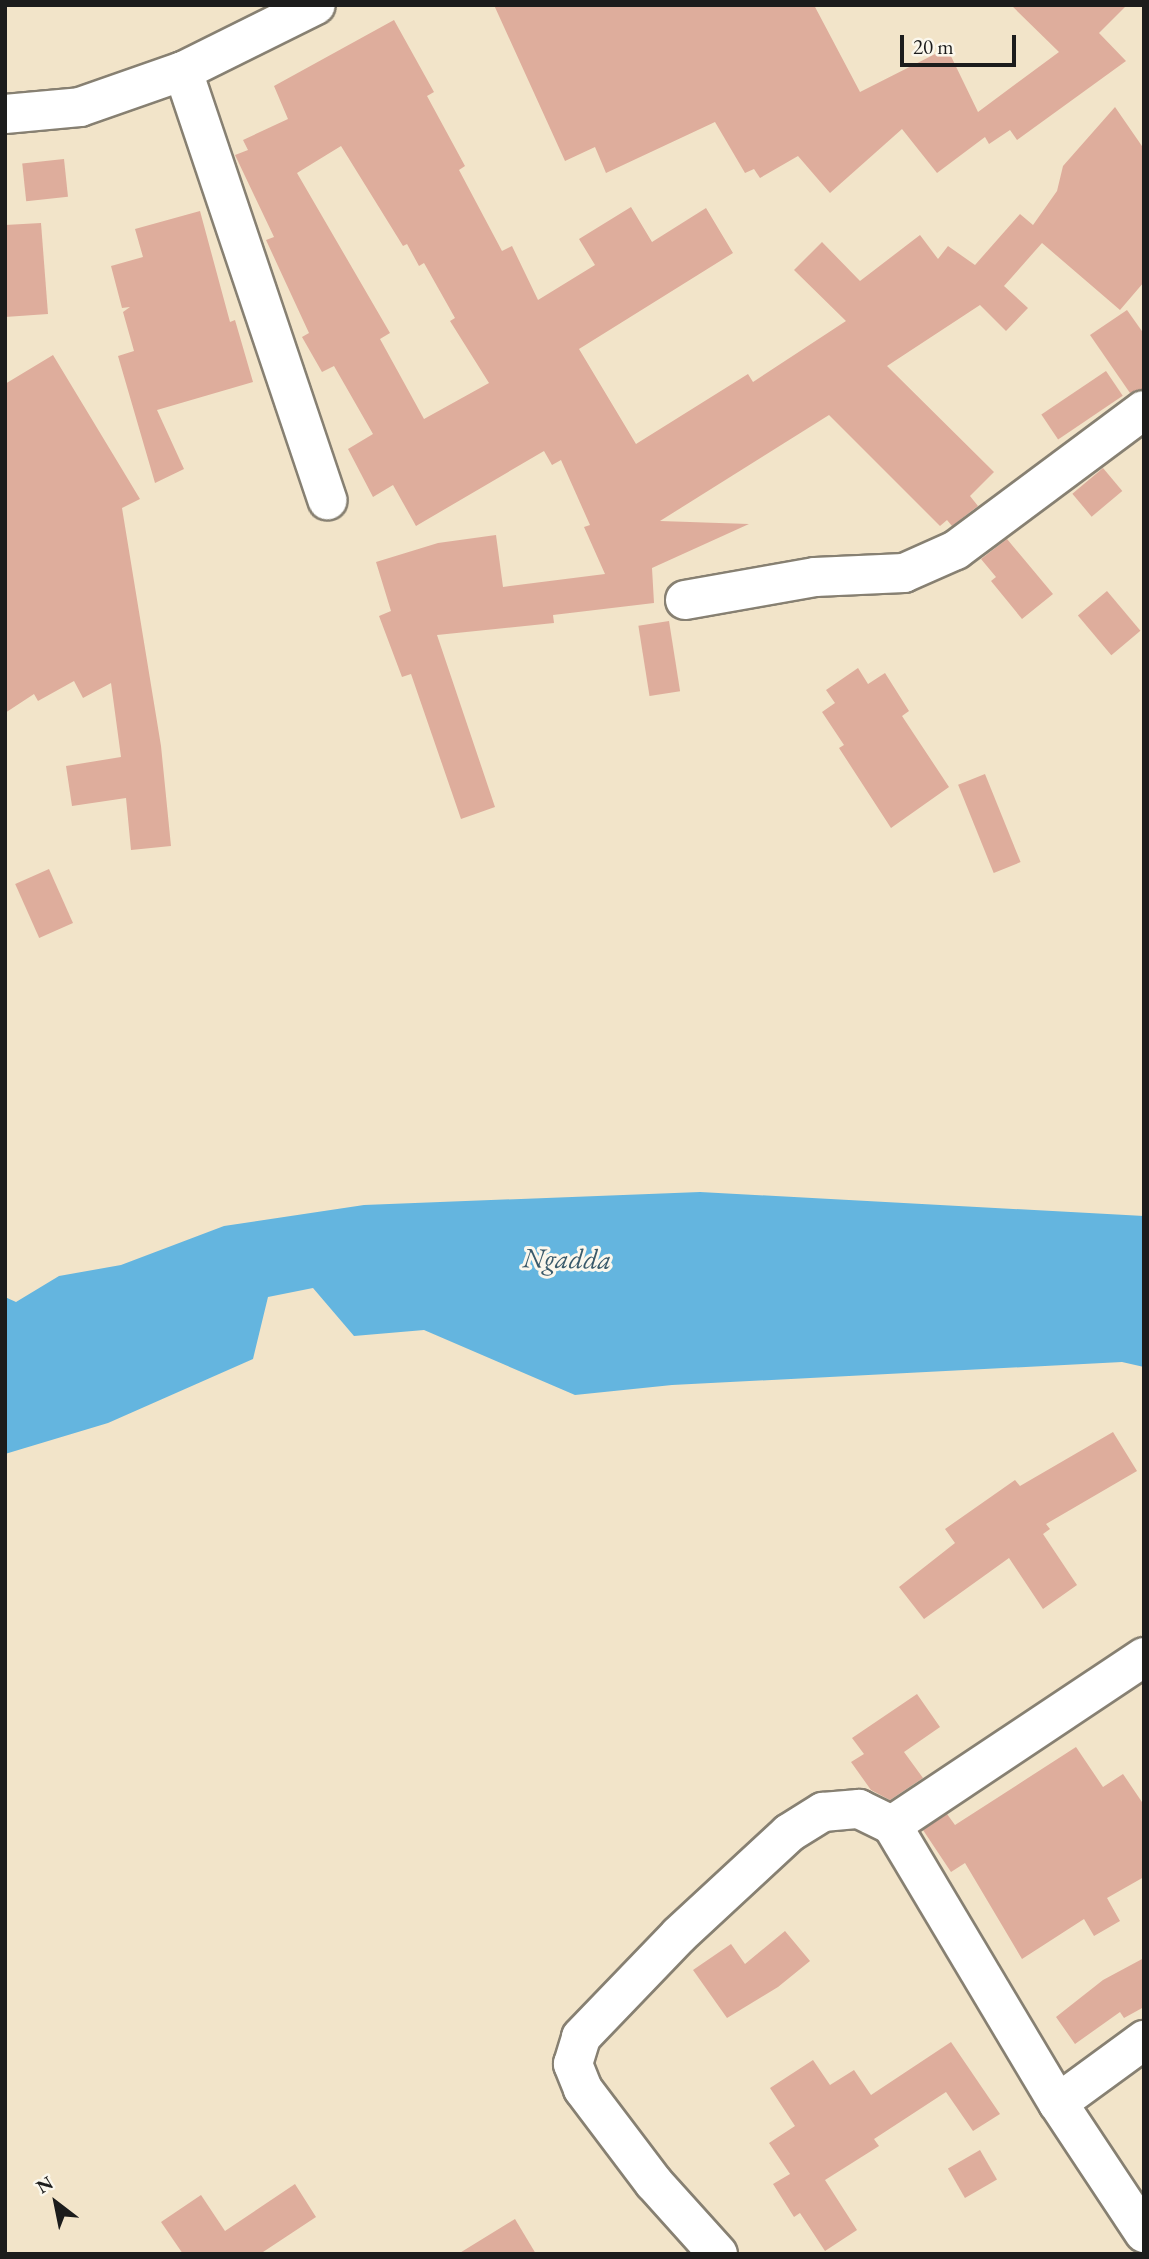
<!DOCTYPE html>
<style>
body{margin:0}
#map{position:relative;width:1149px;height:2259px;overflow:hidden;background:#f2e4c9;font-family:"EB Garamond",serif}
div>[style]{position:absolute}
.water>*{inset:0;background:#64b5df}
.building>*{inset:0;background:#dead9c;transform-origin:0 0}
.roads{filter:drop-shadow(2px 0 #878072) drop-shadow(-2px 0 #878072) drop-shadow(0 2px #878072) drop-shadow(0 -2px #878072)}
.minor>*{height:38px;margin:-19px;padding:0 19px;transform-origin:19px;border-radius:19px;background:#fff}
span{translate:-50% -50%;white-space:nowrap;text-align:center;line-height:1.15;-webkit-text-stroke:6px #fbf7ec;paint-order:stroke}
.water-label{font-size:28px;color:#39596a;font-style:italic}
.frame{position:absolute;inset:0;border:7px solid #1c1c1c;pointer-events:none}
.north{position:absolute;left:21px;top:2168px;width:70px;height:70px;-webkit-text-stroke:5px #fbf7ec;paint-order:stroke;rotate:328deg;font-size:19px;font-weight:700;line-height:28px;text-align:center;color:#1c1c1c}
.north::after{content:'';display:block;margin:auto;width:24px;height:32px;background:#1c1c1c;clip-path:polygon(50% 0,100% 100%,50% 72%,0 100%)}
.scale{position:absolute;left:900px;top:35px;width:116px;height:32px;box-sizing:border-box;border:4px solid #1c1c1c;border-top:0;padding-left:9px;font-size:21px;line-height:24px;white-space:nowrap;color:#1c1c1c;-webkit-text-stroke:5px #fbf7ec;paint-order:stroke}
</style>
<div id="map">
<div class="water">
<i style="clip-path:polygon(700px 1192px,1144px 1216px,1144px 1367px,1122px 1362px,672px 1385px,575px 1395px,424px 1330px,354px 1336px,313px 1288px,268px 1297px,253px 1359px,108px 1423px,5px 1454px,5px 1297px,16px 1302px,59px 1276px,121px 1265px,224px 1226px,364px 1205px)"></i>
</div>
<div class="building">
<i style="clip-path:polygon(494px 5px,814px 5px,860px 92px,947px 48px,978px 112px,1059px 52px,1011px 5px,1127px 5px,1099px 33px,1126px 61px,1017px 140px,1010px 130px,989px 144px,985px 137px,937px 173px,902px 129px,830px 193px,798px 156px,760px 178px,754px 169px,745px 173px,715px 122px,606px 173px,595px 147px,565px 161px)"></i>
<i style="clip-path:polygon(evenodd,394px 20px,434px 92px,427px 96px,465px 166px,459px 170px,502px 251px,512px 246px,538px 300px,595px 265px,579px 239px,631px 207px,652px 242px,706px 208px,733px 253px,579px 349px,636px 444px,748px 374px,753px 382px,846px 321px,794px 270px,822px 242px,860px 281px,920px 235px,938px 259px,948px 246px,975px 265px,1020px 214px,1033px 225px,1057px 191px,1063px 166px,1115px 107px,1144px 149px,1144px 282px,1120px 310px,1042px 243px,1004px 286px,1028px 308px,1006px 331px,980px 305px,887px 366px,994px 472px,970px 496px,978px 506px,952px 526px,947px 520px,940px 526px,829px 415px,660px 521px,749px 524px,652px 568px,654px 603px,553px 615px,554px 623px,437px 635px,495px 807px,461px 819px,411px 674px,402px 677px,379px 616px,391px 611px,376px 562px,438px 543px,496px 535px,503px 587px,605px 574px,584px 527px,590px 525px,561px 460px,552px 465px,544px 451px,416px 526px,393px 485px,373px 497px,348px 449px,373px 434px,334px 366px,322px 372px,302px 337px,309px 333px,266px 240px,274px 237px,235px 155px,248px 150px,243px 140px,288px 119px,274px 86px,394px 20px,341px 146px,403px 246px,407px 244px,419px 266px,424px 263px,455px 318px,450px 321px,489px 383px,424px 419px,380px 339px,390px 333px,297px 173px,341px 146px)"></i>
<i style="left:64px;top:159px;width:38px;height:42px;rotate:84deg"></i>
<i style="clip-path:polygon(200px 211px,230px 322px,235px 320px,253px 382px,157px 410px,184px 469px,155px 483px,118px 356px,134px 351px,123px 312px,130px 307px,122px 308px,111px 266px,143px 257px,135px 229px)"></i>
<i style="clip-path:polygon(41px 223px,48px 314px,5px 317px,5px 225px)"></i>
<i style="clip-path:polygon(1127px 310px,1144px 334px,1144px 389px,1130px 393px,1090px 335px)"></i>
<i style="clip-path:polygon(53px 355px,140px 499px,122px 508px,161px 746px,171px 846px,131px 850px,126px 798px,72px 806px,66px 766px,121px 757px,111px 683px,83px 698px,74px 681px,38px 701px,34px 694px,5px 713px,5px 384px)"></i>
<i style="left:1106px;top:371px;width:30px;height:78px;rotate:56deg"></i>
<i style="left:1103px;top:468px;width:30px;height:40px;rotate:50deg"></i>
<i style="clip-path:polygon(1007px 539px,1053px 594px,1022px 619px,991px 581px,996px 577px,981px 559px)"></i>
<i style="left:1107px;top:591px;width:52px;height:38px;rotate:50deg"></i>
<i style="left:669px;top:621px;width:71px;height:31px;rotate:81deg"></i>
<i style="clip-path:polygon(858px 668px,868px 684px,885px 673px,909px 711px,902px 716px,949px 787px,891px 828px,839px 748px,844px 745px,822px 712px,835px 703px,826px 690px)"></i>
<i style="left:985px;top:774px;width:95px;height:29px;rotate:68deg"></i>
<i style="left:49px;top:869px;width:59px;height:37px;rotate:66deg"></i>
<i style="clip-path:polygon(1113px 1432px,1137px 1471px,1046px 1524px,1050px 1529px,1043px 1534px,1077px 1585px,1043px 1609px,1009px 1558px,924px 1619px,899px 1587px,955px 1543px,945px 1529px,1015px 1480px,1020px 1486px)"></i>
<i style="clip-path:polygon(917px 1694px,940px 1727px,904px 1752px,923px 1778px,890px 1800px,871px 1790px,851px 1762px,864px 1754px,852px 1738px)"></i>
<i style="clip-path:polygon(1076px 1747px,1103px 1787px,1123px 1774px,1144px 1805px,1144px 1877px,1107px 1898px,1120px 1921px,1094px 1936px,1084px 1919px,1022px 1959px,965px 1863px,951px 1872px,923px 1830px,947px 1814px,955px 1825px)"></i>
<i style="clip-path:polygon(785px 1931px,810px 1961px,778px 1987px,727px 2018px,693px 1970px,731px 1944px,745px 1964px)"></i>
<i style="clip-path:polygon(1144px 1958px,1144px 2007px,1124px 2018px,1120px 2012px,1075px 2044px,1056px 2017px,1103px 1980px)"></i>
<i style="clip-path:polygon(951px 2042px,1000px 2114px,973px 2131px,946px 2092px,874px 2139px,879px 2146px,825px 2180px,857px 2230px,825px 2251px,800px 2213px,794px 2217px,773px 2184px,790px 2174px,769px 2143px,795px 2126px,770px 2088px,813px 2060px,830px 2085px,854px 2070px,871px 2095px)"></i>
<i style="left:980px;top:2150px;width:34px;height:37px;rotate:60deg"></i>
<i style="clip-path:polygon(295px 2184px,316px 2217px,260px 2254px,183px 2254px,161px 2222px,201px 2195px,225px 2231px)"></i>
<i style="clip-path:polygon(515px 2219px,536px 2254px,458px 2254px)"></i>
</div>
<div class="roads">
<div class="minor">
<i style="left:183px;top:71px;width:453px;rotate:71.4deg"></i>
<i style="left:5px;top:114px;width:75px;rotate:-5.3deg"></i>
<i style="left:80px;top:107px;width:109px;rotate:-19.3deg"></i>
<i style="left:183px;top:71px;width:148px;rotate:-26.4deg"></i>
<i style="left:685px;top:600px;width:132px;rotate:-10deg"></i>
<i style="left:815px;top:577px;width:89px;rotate:-2.6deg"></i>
<i style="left:904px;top:573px;width:57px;rotate:-23.9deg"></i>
<i style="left:956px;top:550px;width:234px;rotate:-36.7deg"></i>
<i style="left:1144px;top:1657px;width:303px;rotate:146.3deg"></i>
<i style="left:892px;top:1825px;width:324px;rotate:59.2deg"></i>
<i style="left:1058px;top:2103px;width:156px;rotate:56.5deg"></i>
<i style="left:1058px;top:2103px;width:107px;rotate:-36.2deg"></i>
<i style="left:718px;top:2254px;width:96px;rotate:-132deg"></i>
<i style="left:654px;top:2183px;width:118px;rotate:-127.1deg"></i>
<i style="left:583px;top:2089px;width:27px;rotate:-112deg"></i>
<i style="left:573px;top:2064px;width:28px;rotate:-73deg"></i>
<i style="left:581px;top:2037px;width:141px;rotate:-46.1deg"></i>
<i style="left:679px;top:1935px;width:150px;rotate:-42.8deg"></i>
<i style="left:789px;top:1833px;width:40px;rotate:-32deg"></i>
<i style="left:823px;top:1812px;width:36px;rotate:-5deg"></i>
<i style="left:859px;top:1809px;width:37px;rotate:26deg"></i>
</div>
</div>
<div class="water-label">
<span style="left:567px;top:1258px;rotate:1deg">Ngadda</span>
</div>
<div class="frame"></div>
<div class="north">N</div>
<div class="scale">20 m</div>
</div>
